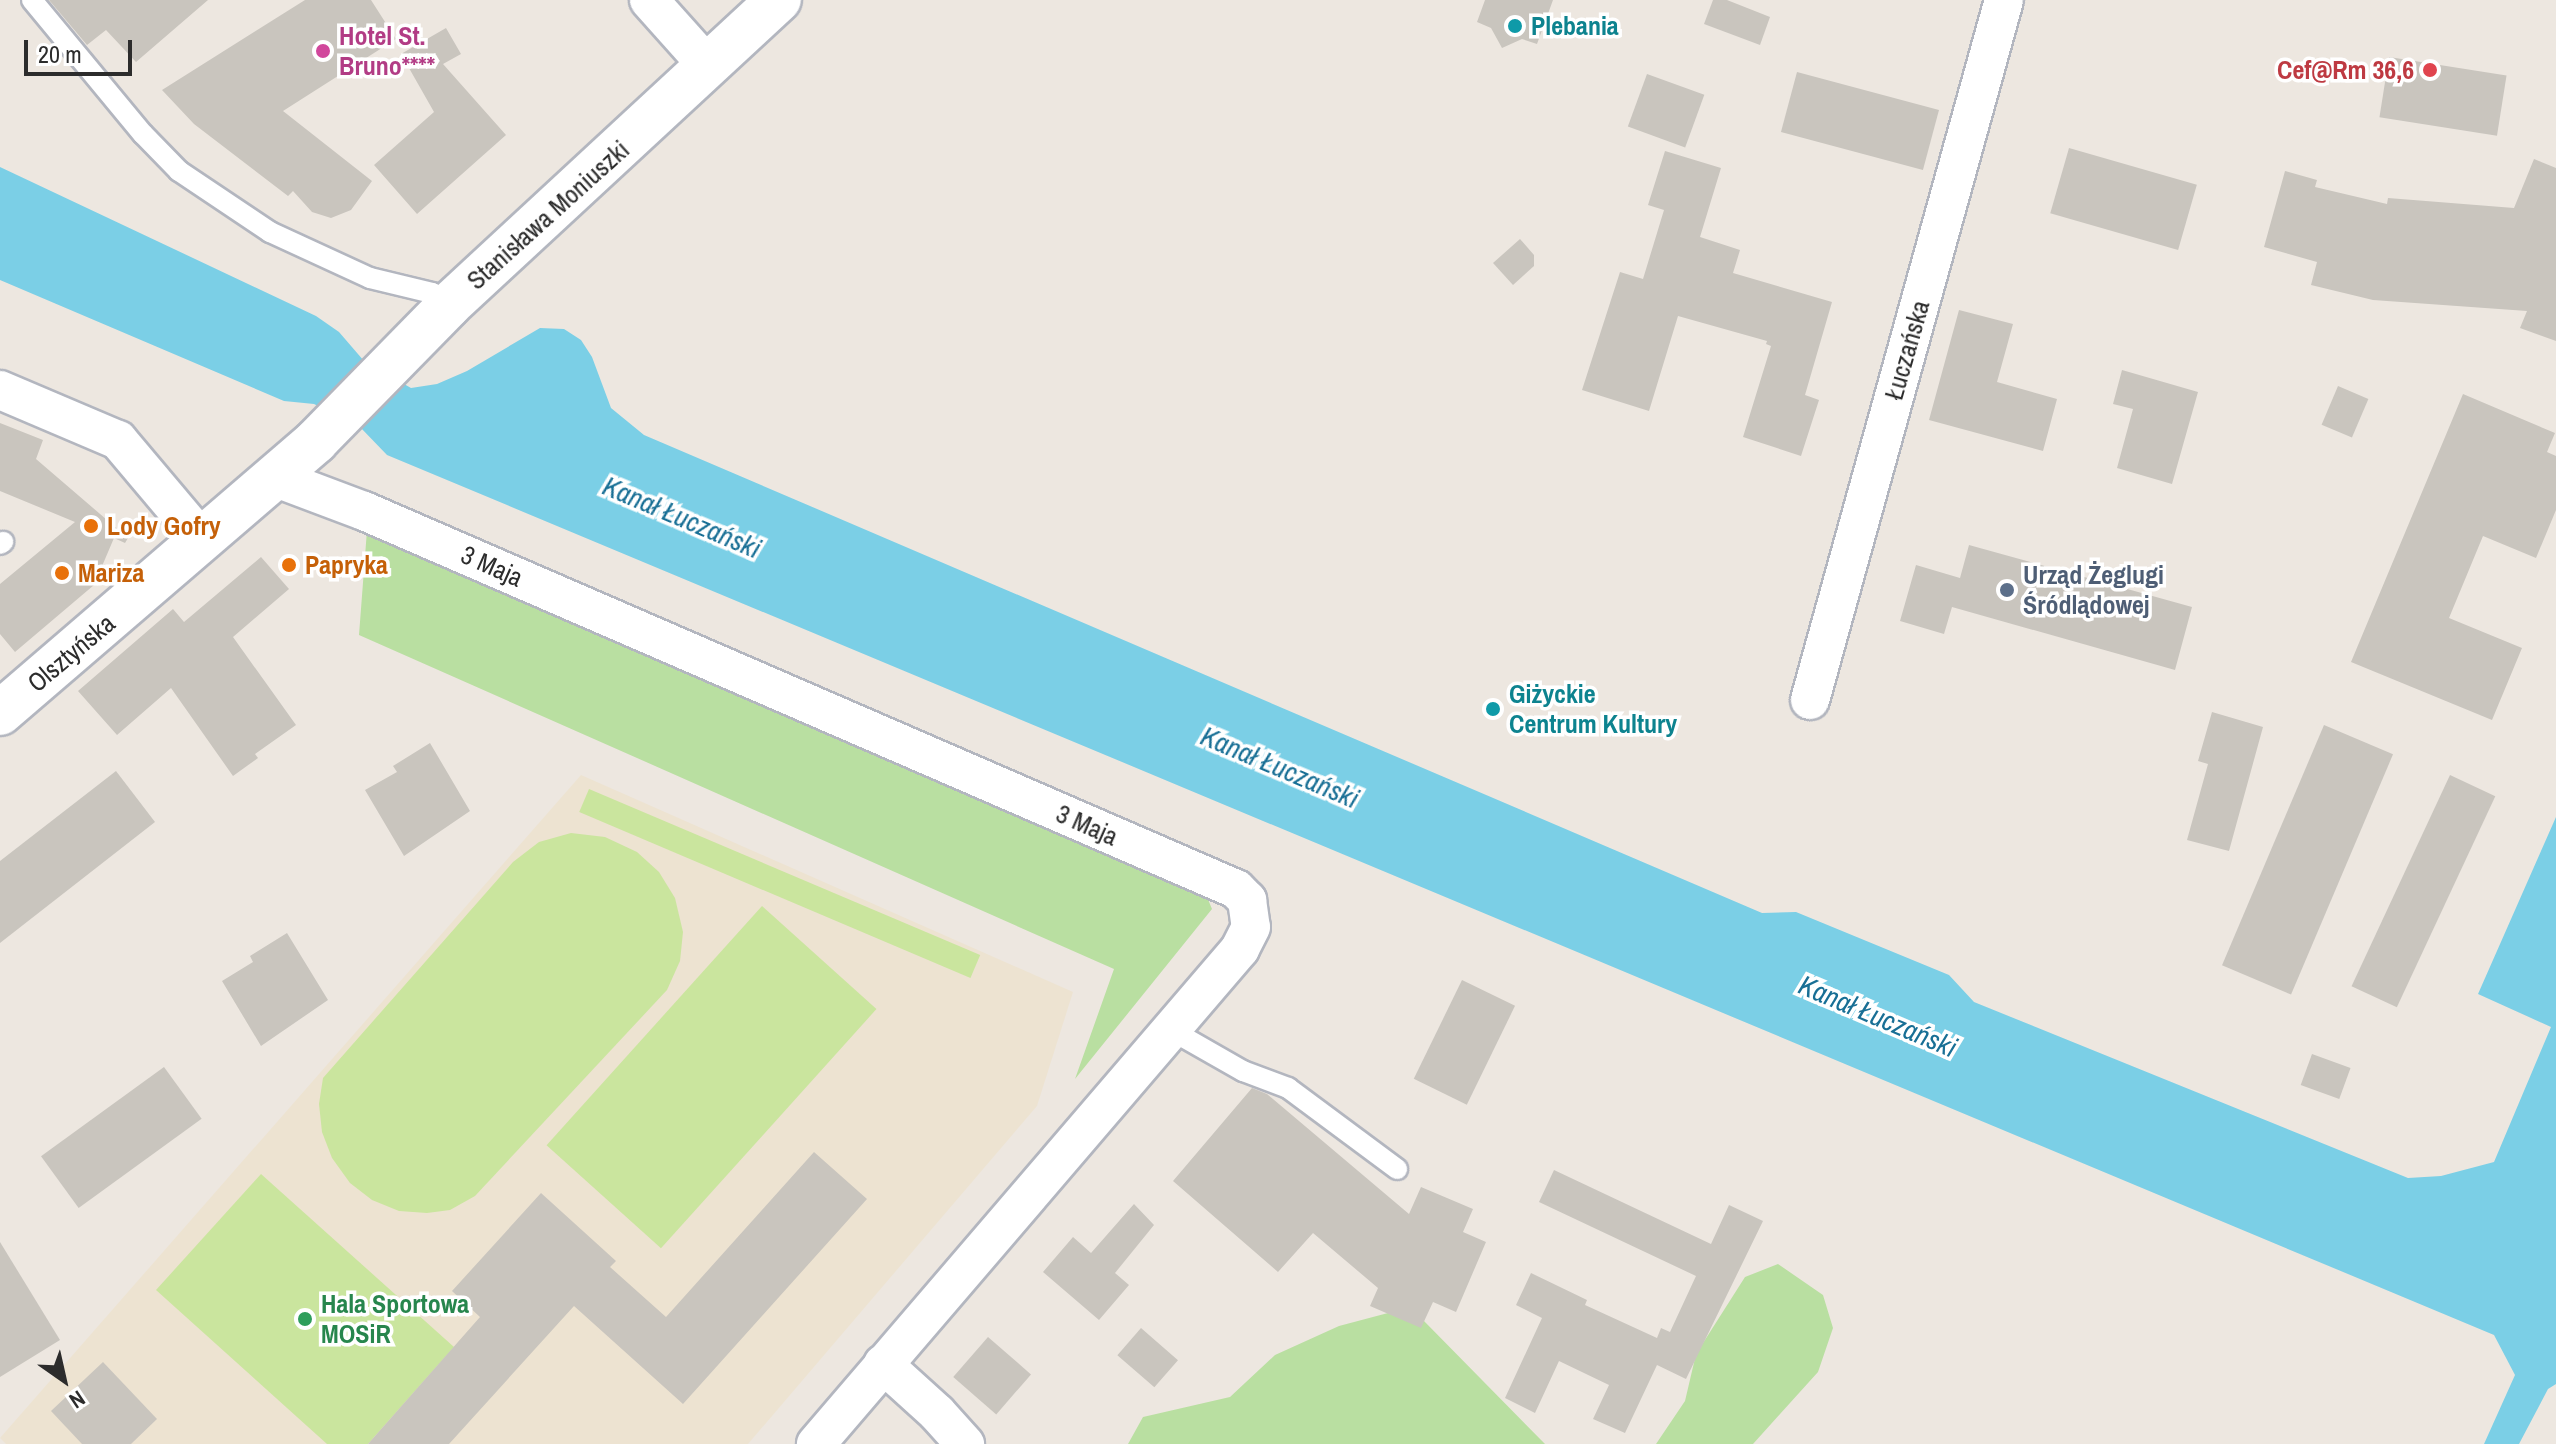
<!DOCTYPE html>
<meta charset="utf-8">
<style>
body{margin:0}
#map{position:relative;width:2556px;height:1444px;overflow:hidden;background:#ede7e0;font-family:"Archivo Narrow",sans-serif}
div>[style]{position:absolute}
.education>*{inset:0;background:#ede3d1}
.green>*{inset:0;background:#b9dfa1}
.pitch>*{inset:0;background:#cae59e;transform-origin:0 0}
.water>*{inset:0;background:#7bcfe6}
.building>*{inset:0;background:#c9c5be;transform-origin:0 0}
.roads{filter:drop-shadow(2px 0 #b3b6bf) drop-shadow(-2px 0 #b3b6bf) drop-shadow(0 2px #b3b6bf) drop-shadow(0 -2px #b3b6bf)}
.lane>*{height:20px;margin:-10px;padding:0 10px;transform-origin:10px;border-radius:10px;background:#fff}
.street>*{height:38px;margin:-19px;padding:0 19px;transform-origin:19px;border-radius:19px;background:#fff}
.secondary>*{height:44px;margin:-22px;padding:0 22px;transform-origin:22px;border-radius:22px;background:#fff}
.dots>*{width:22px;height:22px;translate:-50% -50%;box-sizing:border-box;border:4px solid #fff;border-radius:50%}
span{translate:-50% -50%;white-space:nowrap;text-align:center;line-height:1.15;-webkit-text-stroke:7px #fff;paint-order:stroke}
.culture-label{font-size:26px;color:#0d838f;font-weight:700}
.left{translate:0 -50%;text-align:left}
.hotel-label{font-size:26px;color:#b23c85;font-weight:700}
.health-label{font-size:26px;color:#be3a42;font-weight:700}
.right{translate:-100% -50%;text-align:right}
.street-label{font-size:26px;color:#2c2c2c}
.food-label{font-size:26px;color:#c56008;font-weight:700}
.service-label{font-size:26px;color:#4e5e75;font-weight:700}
.leisure-label{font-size:26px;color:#27864d;font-weight:700}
.water-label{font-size:28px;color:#186f95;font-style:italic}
.north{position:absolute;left:24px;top:1340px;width:80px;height:80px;-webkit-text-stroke:6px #fff;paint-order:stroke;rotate:146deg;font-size:22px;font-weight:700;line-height:32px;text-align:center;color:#2c2c2c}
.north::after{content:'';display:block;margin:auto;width:28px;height:36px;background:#2c2c2c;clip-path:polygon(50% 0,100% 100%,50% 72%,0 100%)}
.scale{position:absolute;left:24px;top:40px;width:108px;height:36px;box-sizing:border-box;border:4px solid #2c2c2c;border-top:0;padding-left:10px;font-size:24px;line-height:28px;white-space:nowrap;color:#2c2c2c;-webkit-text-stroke:6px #fff;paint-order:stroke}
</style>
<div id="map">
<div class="education">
<i style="clip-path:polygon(581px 775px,1073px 992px,1037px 1106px,748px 1444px,6px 1444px,0 1438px)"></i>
</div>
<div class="green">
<i style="clip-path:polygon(367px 530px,1207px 897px,1212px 909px,1075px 1079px,1114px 969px,359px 635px)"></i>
<i style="clip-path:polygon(1778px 1264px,1823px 1295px,1833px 1328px,1818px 1372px,1753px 1444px,1656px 1444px,1685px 1401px,1696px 1354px,1745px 1277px)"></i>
<i style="clip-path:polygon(1388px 1313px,1424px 1321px,1545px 1444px,1128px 1444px,1143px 1417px,1230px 1397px,1275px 1355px,1339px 1326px)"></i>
</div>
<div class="pitch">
<i style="left:589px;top:789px;width:425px;height:25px;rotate:23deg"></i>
<i style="clip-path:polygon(571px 833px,605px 837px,637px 852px,659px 872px,675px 898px,683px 932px,680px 961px,667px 990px,475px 1196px,450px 1210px,427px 1213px,399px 1211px,372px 1200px,350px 1183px,332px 1158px,322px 1132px,319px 1104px,323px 1078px,513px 862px,539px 842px)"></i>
<i style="left:762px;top:906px;width:154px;height:322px;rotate:42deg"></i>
<i style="clip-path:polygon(261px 1174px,454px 1347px,368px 1444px,327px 1444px,156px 1290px)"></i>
</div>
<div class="water">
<i style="clip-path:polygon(0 167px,316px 316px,339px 332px,364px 361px,411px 388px,437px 384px,467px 371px,540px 328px,564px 329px,581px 340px,592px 357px,611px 408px,644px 435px,1762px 913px,1796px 912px,1949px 975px,1974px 1002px,2408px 1178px,2441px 1176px,2494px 1162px,2551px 1027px,2478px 994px,2556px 817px,2556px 1384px,2548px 1389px,2519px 1444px,2484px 1444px,2515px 1375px,2494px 1335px,387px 455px,360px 427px,314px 404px,284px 401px,0 280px)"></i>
</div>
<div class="building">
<i style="clip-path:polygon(49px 0,208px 0,136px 62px,106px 30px,87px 45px)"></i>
<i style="clip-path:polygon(305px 0,371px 0,396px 39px,283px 111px,372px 181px,351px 210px,331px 218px,312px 212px,293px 191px,288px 196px,194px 124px,162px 90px)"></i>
<i style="clip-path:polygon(1485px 0,1553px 0,1537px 44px,1522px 39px,1502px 48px,1491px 28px,1477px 22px)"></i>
<i style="clip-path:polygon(1713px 0,1727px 0,1770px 17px,1760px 45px,1704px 24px)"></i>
<i style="clip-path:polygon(446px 28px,461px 54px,443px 64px,506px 135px,417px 214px,374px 165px,434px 112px,401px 54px)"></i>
<i style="left:2389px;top:57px;width:119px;height:61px;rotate:9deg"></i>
<i style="left:1797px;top:72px;width:147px;height:62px;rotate:15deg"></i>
<i style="left:1647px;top:74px;width:61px;height:56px;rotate:20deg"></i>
<i style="left:2069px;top:148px;width:133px;height:68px;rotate:16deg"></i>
<i style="clip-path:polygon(1665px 151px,1721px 168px,1700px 237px,1740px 250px,1733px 273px,1832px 302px,1805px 395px,1819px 400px,1801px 456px,1743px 437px,1771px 346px,1766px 344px,1767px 341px,1678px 316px,1649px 411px,1582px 390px,1620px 272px,1643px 279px,1664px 210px,1648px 205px)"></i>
<i style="clip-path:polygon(2534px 159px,2556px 168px,2556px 341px,2520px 328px,2527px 311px,2373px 300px,2311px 285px,2317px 262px,2264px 247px,2285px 171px,2317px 180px,2315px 187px,2387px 204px,2388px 198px,2514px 208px)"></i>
<i style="clip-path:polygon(1520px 239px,1534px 255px,1534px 266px,1513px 285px,1493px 263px)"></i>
<i style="clip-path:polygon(1959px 310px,2013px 324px,1997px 382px,2057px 399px,2043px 451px,1929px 420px)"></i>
<i style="clip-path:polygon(2122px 370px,2198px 392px,2172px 484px,2117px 468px,2133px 409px,2113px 404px)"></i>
<i style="left:2338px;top:386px;width:33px;height:42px;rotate:23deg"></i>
<i style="clip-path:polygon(2463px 394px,2555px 433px,2547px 452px,2556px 456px,2556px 510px,2536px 558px,2483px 536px,2449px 618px,2522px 648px,2492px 720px,2351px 662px)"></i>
<i style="clip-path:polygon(0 423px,43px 440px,36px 459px,128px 538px,125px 543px,114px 538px,94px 585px,15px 652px,0 634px,0 584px,75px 522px,0 491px)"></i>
<i style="clip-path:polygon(1969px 545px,2192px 607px,2175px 670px,1952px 607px,1944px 634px,1900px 621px,1916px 565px,1960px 578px)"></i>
<i style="clip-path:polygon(261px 557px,289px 589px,233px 637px,296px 725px,255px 754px,258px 758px,233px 776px,171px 688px,117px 735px,78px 691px,173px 609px,184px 622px)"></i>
<i style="clip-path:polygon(2212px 712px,2263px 727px,2229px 851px,2187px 840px,2208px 764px,2198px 761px)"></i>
<i style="left:2324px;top:725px;width:75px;height:261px;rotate:23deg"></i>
<i style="clip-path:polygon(430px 743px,470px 811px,404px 856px,365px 790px,397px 772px,393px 766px)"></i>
<i style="clip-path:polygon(116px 771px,155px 822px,0 943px,0 861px)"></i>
<i style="left:2450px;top:775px;width:50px;height:233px;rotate:25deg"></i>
<i style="clip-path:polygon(287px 933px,328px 1000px,261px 1046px,222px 981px,253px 962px,250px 956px)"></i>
<i style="left:1462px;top:980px;width:59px;height:110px;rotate:26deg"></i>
<i style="left:2312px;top:1054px;width:41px;height:33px;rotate:20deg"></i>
<i style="left:164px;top:1067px;width:64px;height:152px;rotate:54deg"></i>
<i style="clip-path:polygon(1252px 1088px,1267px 1094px,1409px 1214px,1421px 1187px,1473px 1209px,1463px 1232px,1486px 1242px,1456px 1312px,1433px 1302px,1421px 1328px,1370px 1306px,1378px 1288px,1313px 1233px,1278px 1272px,1173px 1181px)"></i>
<i style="clip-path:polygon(814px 1152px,867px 1199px,683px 1404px,574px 1306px,449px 1444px,368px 1444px,480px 1317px,452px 1291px,541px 1193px,616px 1261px,610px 1267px,666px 1317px)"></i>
<i style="clip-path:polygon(1554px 1170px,1711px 1244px,1729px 1205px,1763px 1221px,1686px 1379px,1657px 1365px,1625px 1433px,1593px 1419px,1609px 1385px,1559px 1361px,1535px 1413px,1505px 1398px,1542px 1318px,1516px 1305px,1531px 1273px,1587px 1300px,1585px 1305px,1657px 1338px,1661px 1328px,1670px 1332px,1696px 1276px,1539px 1202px)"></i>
<i style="clip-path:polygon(1134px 1204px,1154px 1225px,1115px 1273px,1129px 1285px,1099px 1320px,1043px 1272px,1073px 1237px,1091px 1253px)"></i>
<i style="clip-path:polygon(0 1242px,60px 1340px,0 1377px)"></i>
<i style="left:1141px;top:1328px;width:49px;height:36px;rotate:41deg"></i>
<i style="left:988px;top:1337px;width:57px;height:53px;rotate:41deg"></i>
<i style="clip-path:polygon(103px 1362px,157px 1419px,131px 1444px,82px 1444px,51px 1411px)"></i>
</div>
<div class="roads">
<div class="lane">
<i style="left:32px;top:0;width:174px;rotate:50.4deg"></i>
<i style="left:143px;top:134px;width:52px;rotate:45.8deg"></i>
<i style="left:179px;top:171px;width:110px;rotate:33.8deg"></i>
<i style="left:270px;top:232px;width:110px;rotate:24.7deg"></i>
<i style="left:370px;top:278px;width:64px;rotate:13.6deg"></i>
<i style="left:432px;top:293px;width:21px;rotate:39deg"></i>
<i style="left:0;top:544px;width:4px;rotate:-34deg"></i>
<i style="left:1171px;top:1030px;width:83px;rotate:29.7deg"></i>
<i style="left:1243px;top:1071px;width:48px;rotate:20.7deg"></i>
<i style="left:1288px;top:1088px;width:136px;rotate:36.6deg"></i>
</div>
<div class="street">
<i style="left:649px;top:0;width:89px;rotate:48.2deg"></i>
<i style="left:0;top:390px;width:128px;rotate:23deg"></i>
<i style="left:118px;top:440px;width:132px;rotate:49.9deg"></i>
<i style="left:276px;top:478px;width:94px;rotate:20.6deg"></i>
<i style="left:364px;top:511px;width:950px;rotate:23.44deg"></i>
<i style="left:1236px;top:889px;width:16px;rotate:45deg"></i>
<i style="left:1247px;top:900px;width:27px;rotate:82deg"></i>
<i style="left:1251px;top:927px;width:25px;rotate:117deg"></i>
<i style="left:1240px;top:949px;width:652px;rotate:130.58deg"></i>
<i style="left:1810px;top:700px;width:726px;rotate:-74.51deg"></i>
<i style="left:883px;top:1364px;width:73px;rotate:42.2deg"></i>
<i style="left:937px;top:1413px;width:42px;rotate:47.9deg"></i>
</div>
<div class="secondary">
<i style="left:0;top:713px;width:417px;rotate:-40.7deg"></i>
<i style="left:316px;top:441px;width:189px;rotate:-45.6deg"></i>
<i style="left:448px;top:306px;width:451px;rotate:-42.8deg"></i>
</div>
</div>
<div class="dots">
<i style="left:1515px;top:26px;background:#0f9aa8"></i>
<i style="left:323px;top:51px;background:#d1479c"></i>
<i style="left:2430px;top:70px;background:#e0444e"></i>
<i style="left:91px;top:526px;background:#e8710a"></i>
<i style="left:289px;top:565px;background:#e8710a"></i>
<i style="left:62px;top:573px;background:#e8710a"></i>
<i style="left:2007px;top:590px;background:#5c6f8a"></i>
<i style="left:1493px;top:709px;background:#0f9aa8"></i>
<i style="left:305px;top:1319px;background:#2e9e5b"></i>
</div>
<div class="culture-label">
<span class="left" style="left:1531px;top:26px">Plebania</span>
<span class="left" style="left:1509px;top:709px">Giżyckie<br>Centrum Kultury</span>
</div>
<div class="hotel-label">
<span class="left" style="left:339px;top:51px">Hotel St.<br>Bruno****</span>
</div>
<div class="health-label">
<span class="right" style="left:2414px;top:70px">Cef@Rm 36,6</span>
</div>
<div class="street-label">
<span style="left:548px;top:215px;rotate:-42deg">Stanisława Moniuszki</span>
<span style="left:1907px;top:350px;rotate:-74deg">Łuczańska</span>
<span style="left:492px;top:566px;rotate:24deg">3 Maja</span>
<span style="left:71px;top:653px;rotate:-40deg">Olsztyńska</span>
<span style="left:1087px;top:825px;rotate:24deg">3 Maja</span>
</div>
<div class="food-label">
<span class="left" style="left:107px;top:526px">Lody Gofry</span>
<span class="left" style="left:305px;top:565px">Papryka</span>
<span class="left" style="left:78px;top:573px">Mariza</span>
</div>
<div class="service-label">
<span class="left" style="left:2023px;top:590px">Urząd Żeglugi<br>Śródlądowej</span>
</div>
<div class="leisure-label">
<span class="left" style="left:321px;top:1319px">Hala Sportowa<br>MOSiR</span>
</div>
<div class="water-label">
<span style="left:682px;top:517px;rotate:23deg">Kanał Łuczański</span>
<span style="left:1280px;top:767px;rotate:23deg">Kanał Łuczański</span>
<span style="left:1878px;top:1016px;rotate:23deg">Kanał Łuczański</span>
</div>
<div class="north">N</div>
<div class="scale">20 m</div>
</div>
